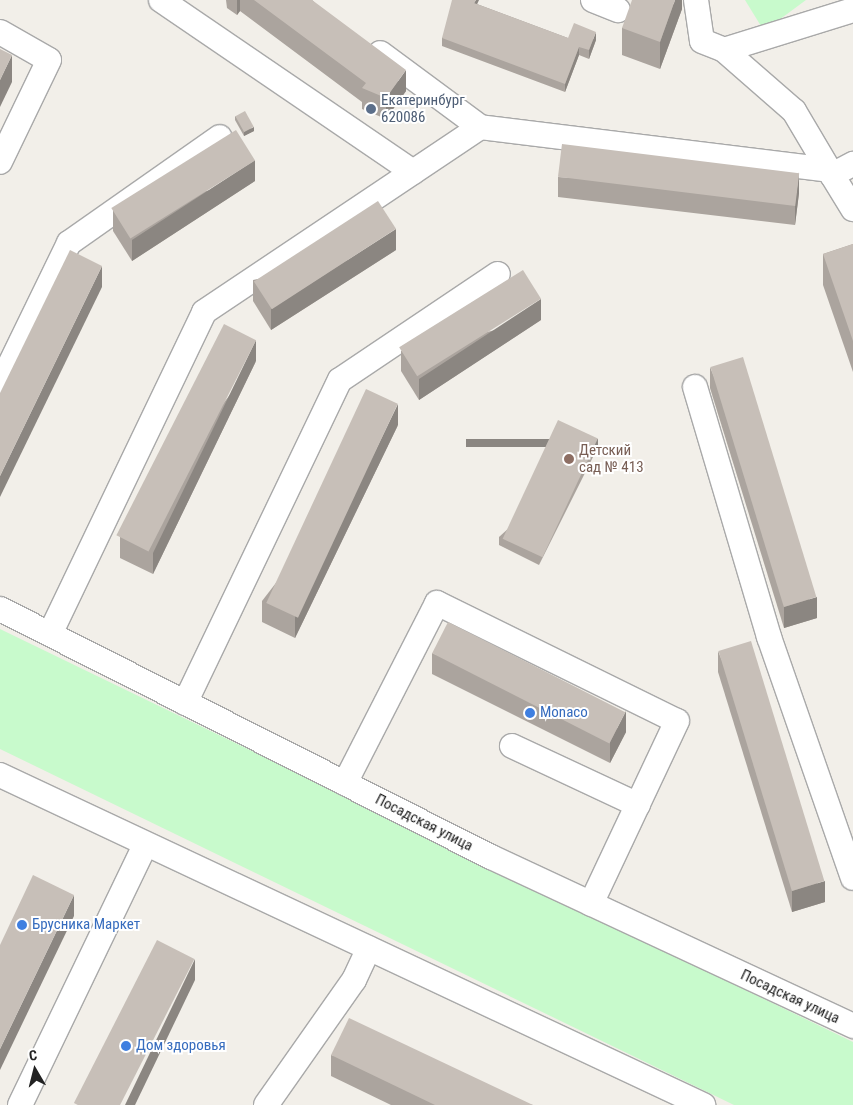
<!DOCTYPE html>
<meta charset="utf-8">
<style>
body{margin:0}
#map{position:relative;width:853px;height:1105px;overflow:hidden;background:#f2efe9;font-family:"Roboto Condensed",sans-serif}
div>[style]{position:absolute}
.park>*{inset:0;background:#c8facc}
.roads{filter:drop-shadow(1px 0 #a9a9a9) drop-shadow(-1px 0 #a9a9a9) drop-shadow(0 1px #a9a9a9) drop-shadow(0 -1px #a9a9a9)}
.minor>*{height:24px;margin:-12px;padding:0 12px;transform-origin:12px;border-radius:12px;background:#fff}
.wall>*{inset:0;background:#aba49e}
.shaded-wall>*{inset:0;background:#8b8681;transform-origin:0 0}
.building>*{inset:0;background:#c7bfb8;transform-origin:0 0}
.dots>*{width:14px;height:14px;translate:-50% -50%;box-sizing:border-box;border:2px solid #fff;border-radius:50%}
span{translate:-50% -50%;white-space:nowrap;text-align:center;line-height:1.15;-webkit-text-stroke:4px #fff;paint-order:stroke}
.service-label{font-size:15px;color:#4e5e75}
.left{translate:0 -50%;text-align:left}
.education-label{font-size:15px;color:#785e54}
.shop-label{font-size:15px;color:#366cbe}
.street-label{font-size:15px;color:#222}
.north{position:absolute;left:10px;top:1045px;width:50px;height:50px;-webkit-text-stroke:4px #fff;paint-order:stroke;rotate:352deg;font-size:14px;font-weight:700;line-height:20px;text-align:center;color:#222}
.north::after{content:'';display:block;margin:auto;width:18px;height:22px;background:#222;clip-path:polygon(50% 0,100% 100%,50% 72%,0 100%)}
</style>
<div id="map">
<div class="park">
<i style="clip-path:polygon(745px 0,806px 0,764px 31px)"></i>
<i style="clip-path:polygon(0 629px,853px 1042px,853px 1105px,734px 1105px,0 749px)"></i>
</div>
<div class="roads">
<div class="minor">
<i style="left:161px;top:0;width:305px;rotate:34.3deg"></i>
<i style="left:593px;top:0;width:27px;rotate:22deg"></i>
<i style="left:696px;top:0;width:41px;rotate:81.7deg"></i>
<i style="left:702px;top:41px;width:24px;rotate:22deg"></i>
<i style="left:724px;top:50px;width:93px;rotate:41.1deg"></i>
<i style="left:794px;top:111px;width:69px;rotate:59.3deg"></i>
<i style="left:0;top:32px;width:56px;rotate:29.7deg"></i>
<i style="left:49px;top:60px;width:113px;rotate:115.7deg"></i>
<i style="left:724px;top:50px;width:135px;rotate:-17.2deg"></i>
<i style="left:480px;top:127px;width:352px;rotate:7deg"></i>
<i style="left:829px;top:170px;width:46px;rotate:58.4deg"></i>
<i style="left:832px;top:175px;width:24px;rotate:-28deg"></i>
<i style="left:0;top:385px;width:158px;rotate:-64.1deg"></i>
<i style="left:69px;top:243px;width:184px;rotate:-35.1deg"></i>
<i style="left:695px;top:387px;width:261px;rotate:73.5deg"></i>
<i style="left:769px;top:637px;width:255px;rotate:70.8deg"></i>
<i style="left:0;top:609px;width:550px;rotate:26.8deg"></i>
<i style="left:491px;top:857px;width:400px;rotate:25deg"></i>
<i style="left:50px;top:634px;width:357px;rotate:-64.4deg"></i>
<i style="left:204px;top:312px;width:332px;rotate:-33.8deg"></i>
<i style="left:480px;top:127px;width:124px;rotate:-143.5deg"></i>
<i style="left:185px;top:703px;width:358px;rotate:-64.4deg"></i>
<i style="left:340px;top:380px;width:190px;rotate:-33.9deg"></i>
<i style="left:512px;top:746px;width:139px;rotate:25.1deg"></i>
<i style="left:0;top:775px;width:777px;rotate:25.15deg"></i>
<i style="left:345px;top:783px;width:202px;rotate:-62.9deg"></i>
<i style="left:437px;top:603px;width:267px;rotate:26.2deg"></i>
<i style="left:677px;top:721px;width:202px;rotate:115.2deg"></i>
<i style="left:20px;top:1105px;width:288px;rotate:-64.3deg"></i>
<i style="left:266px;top:1105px;width:153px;rotate:-54.9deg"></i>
<i style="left:354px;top:980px;width:35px;rotate:-65deg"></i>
</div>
</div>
<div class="wall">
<i style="clip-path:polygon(226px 0,312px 0,406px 91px,386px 119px,362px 109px,362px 102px,240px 11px,237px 15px,227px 8px)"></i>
<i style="clip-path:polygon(682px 0,682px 9px,660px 69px,622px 55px,622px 28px)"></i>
<i style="clip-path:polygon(477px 4px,568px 38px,596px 40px,589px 59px,579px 55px,565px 92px,442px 46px,442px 38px)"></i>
<i style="clip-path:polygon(235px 116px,254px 131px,244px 136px,235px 120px)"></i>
<i style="clip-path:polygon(558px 177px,799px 193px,795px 225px,558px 197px)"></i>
<i style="clip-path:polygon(255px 181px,132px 261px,113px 231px,113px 210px)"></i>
<i style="clip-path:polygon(853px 244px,853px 372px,823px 285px,823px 254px)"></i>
<i style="clip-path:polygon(396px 250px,271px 330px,253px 301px,253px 280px)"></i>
<i style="clip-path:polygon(541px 320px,419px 400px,401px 371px,401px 351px)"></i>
<i style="clip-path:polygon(256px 361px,153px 574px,120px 558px,120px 537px)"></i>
<i style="clip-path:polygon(710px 367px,817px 618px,784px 628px,710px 388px)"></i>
<i style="clip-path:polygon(398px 425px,295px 638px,262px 622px,262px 601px)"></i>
<i style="clip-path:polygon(598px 447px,539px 565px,499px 545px,499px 537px)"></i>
<i style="clip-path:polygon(718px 651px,825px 902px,792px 912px,718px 672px)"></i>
<i style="clip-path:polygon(432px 653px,626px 732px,610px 763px,432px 674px)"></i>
<i style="clip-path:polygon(331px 1055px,533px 1105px,391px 1105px,331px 1076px)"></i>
</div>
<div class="shaded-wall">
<i style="clip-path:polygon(237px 0,240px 0,240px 11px,237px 15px)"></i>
<i style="clip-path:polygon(476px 0,479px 0,474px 11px,474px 3px)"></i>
<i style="clip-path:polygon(675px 0,682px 0,682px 9px,660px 69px,660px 42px)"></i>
<i style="clip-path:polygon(596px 32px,596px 40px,589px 59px,589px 50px)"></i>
<i style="clip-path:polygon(579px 47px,579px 55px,565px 92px,565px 84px)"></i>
<i style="clip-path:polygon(12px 55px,12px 82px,0 107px,0 80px)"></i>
<i style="clip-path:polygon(406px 70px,406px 91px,386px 119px,386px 98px)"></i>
<i style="clip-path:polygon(254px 127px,254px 131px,244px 136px,244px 132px)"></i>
<i style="clip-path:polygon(255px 160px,255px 181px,132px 261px,132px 240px)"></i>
<i style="clip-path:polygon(799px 172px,799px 193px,795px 225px,795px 204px)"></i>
<i style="clip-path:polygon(396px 229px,396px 250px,271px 330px,271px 309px)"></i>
<i style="clip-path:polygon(102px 266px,102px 287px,0 497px,0 476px)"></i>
<i style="clip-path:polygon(541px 299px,541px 320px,419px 400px,419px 379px)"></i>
<i style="clip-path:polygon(256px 340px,256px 361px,153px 574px,153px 553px)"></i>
<i style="clip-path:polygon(398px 404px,398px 425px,295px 638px,295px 617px)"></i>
<i style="left:598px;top:439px;width:8px;height:132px;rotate:90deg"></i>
<i style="clip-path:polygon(817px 597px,817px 618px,784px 628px,784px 607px)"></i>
<i style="clip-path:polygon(626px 711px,626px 732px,610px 763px,610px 742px)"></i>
<i style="clip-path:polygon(825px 881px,825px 902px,792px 912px,792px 891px)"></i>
<i style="clip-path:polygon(74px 895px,74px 916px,0 1070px,0 1049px)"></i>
<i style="clip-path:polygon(195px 959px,195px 980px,135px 1105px,125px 1105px)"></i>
</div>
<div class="building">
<i style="clip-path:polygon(254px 0,312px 0,406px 70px,386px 98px,362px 88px,366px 83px)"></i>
<i style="clip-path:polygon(452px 0,476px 0,474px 3px,568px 38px,574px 23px,596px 32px,589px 50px,579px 47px,565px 84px,442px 38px)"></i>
<i style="clip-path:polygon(632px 0,675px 0,660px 42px,622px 28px)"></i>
<i style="clip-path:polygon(0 49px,12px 55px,0 80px)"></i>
<i style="left:245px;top:111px;width:18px;height:11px;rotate:61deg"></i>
<i style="left:236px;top:130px;width:36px;height:147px;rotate:58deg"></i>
<i style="left:562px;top:144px;width:239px;height:33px;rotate:7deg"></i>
<i style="left:378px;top:201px;width:33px;height:148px;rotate:57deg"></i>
<i style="clip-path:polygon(853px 244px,853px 341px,823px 254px)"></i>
<i style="clip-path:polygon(70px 250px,102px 266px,0 476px,0 393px)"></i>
<i style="left:523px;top:270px;width:34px;height:146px;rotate:58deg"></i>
<i style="left:224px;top:324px;width:36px;height:237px;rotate:27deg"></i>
<i style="left:743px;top:357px;width:251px;height:34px;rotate:73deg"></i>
<i style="left:366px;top:389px;width:35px;height:236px;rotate:25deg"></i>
<i style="left:558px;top:420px;width:44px;height:131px;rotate:25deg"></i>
<i style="left:448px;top:622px;width:199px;height:35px;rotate:27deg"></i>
<i style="left:751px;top:641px;width:251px;height:34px;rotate:73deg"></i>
<i style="clip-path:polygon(33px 875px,74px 895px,0 1049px,0 945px)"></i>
<i style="left:157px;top:940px;width:42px;height:183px;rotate:27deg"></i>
<i style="clip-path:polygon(349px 1018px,533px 1105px,435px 1105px,331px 1055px)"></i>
</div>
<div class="dots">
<i style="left:371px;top:109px;background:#5c6f8a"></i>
<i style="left:569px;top:459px;background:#8d6e63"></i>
<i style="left:530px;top:713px;background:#3f7fe0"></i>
<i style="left:22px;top:925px;background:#3f7fe0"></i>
<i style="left:126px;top:1046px;background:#3f7fe0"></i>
</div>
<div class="service-label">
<span class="left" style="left:381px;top:109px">Екатеринбург<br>620086</span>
</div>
<div class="education-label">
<span class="left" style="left:579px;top:459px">Детский<br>сад № 413</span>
</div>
<div class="shop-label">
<span class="left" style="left:540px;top:713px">Monaco</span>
<span class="left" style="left:32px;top:925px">Брусника Маркет</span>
<span class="left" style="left:136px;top:1046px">Дом здоровья</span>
</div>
<div class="street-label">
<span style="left:424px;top:823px;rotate:27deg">Посадская улица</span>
<span style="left:790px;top:997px;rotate:25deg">Посадская улица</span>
</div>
<div class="north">С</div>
</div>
